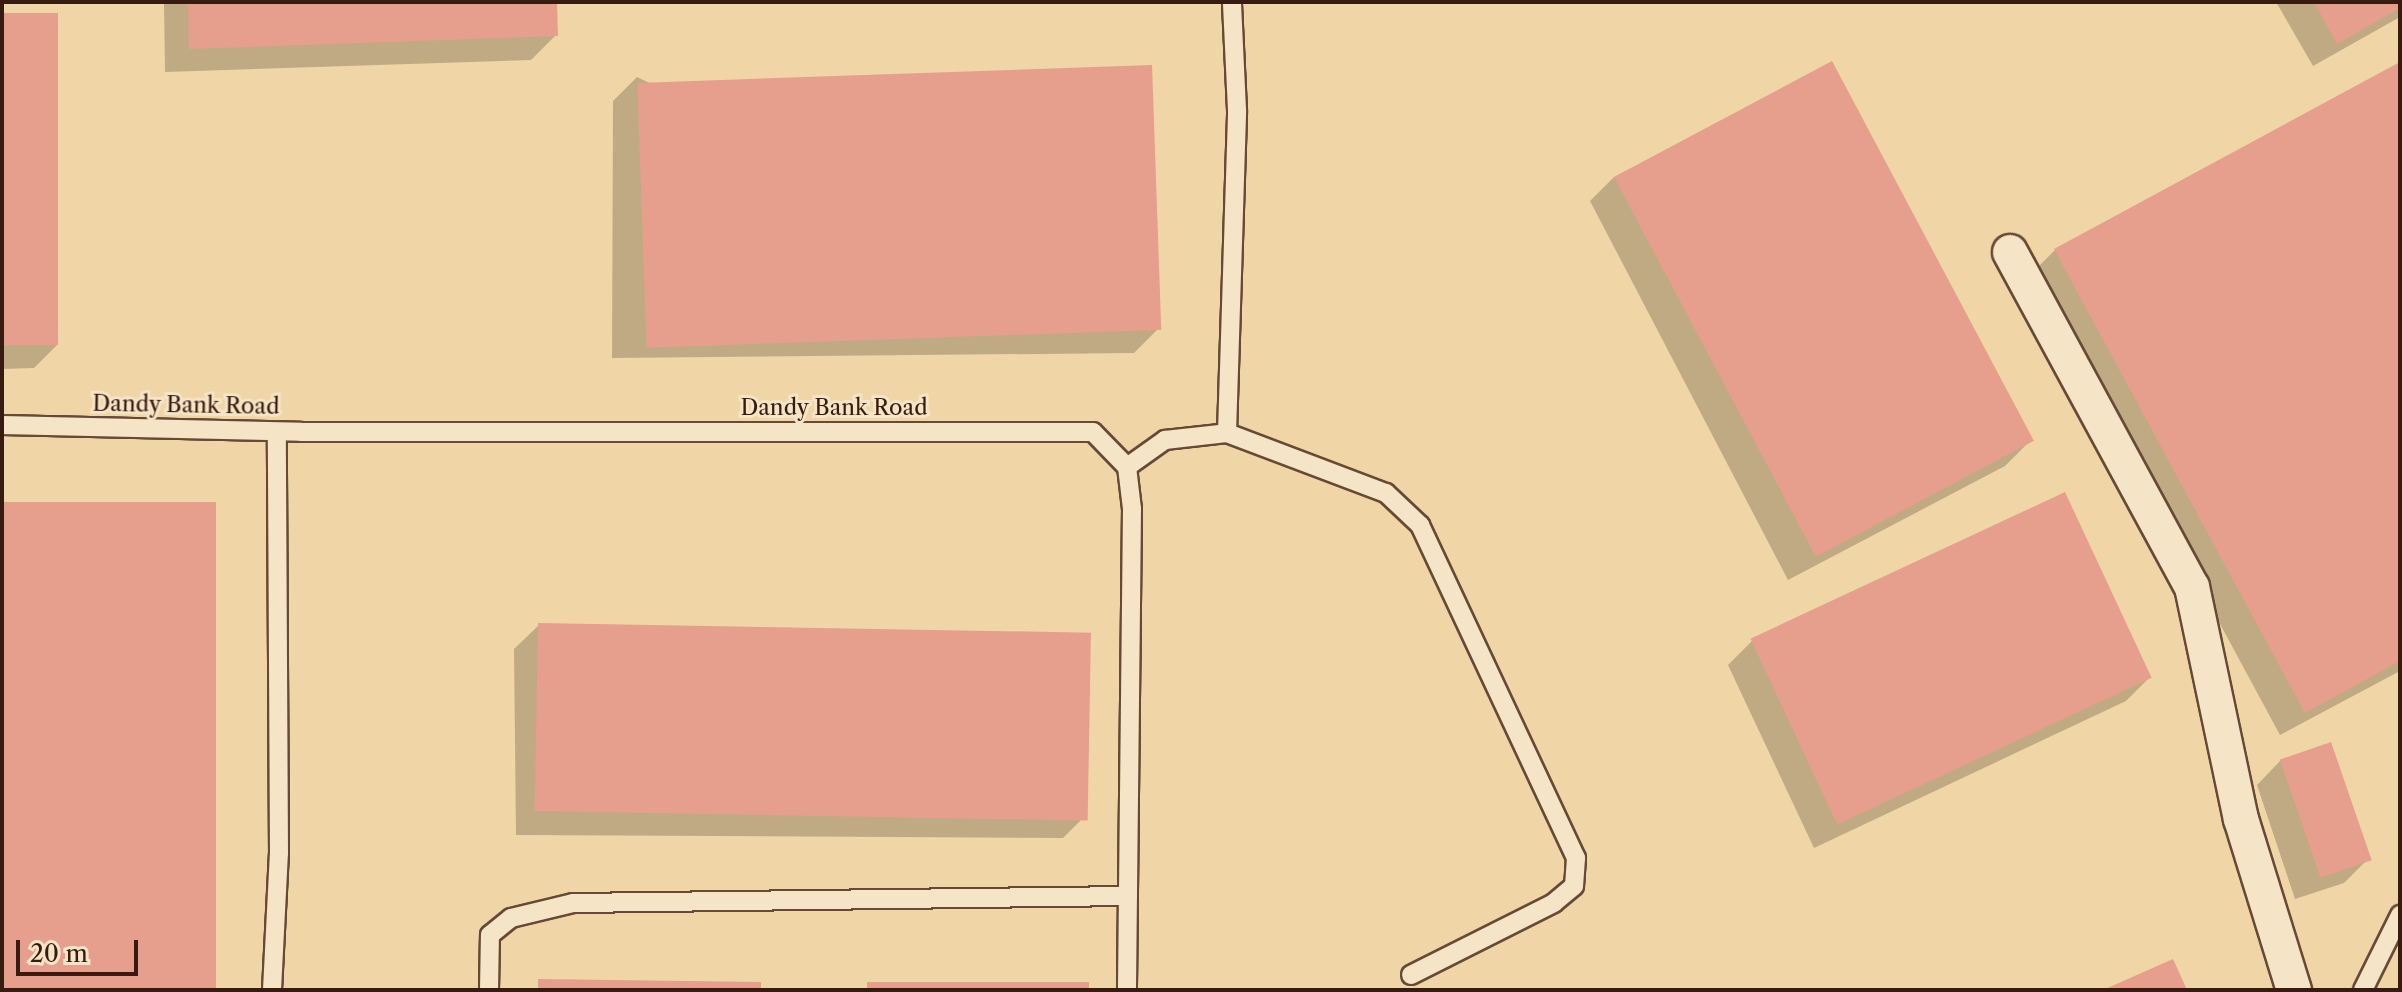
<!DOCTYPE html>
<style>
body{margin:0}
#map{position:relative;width:2402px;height:992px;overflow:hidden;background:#f0d5a6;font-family:"Libre Caslon Text",serif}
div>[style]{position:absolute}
.shadow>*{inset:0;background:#0003}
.building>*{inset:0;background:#e69e8d;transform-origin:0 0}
.roads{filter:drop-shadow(2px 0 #664a36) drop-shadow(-2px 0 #664a36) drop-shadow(0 2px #664a36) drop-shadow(0 -2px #664a36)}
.lane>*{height:18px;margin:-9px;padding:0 9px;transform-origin:9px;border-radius:9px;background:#f5e4c5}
.street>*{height:34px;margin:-17px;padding:0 17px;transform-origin:17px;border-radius:17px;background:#f5e4c5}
span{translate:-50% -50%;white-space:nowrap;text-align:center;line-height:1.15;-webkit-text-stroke:6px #f5e4c5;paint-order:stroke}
.street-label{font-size:22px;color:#381b10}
.frame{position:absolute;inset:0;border:4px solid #381b10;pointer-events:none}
.scale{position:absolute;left:16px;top:940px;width:122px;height:36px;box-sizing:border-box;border:4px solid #381b10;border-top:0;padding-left:10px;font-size:24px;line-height:28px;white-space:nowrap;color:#381b10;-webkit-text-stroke:6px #f5e4c5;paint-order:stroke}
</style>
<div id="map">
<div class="shadow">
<i style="clip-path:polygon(164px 2px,555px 2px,556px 35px,531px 60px,165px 72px)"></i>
<i style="clip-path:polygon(2276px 2px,2400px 2px,2400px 17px,2313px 66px)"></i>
<i style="clip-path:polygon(2px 15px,58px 344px,34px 368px,2px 369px)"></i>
<i style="clip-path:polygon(2400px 65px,2400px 671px,2280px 735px,2031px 274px,2055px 250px)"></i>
<i style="clip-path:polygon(637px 77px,1158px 329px,1134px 353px,612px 358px,613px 101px)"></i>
<i style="clip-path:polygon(1614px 177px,2029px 442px,2005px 466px,1788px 580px,1590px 201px)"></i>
<i style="clip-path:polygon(539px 625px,1087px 814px,1063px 838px,516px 835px,514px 649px)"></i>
<i style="clip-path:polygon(1752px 641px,2150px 677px,2126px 701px,1814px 848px,1728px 665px)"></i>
<i style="clip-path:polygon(2281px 760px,2368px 859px,2344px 883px,2295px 899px,2257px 785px)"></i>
</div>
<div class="building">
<i style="clip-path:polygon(188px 2px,557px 2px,558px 36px,189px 49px)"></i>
<i style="clip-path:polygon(2314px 2px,2400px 2px,2400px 8px,2337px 44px)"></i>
<i style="left:2px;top:13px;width:56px;height:332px"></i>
<i style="left:1832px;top:61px;width:430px;height:247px;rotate:62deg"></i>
<i style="clip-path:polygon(2400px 62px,2400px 661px,2305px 713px,2054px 249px)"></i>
<i style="left:1152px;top:65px;width:265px;height:515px;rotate:88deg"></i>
<i style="left:2065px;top:492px;width:205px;height:347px;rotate:65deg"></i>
<i style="left:216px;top:502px;width:488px;height:214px;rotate:90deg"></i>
<i style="left:538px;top:623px;width:553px;height:188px;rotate:1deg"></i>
<i style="left:2331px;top:742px;width:125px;height:54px;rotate:71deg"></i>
<i style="clip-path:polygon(2173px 959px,2187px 990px,2103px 990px)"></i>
<i style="clip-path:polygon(538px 979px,761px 982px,761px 990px,538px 990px)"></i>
<i style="left:867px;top:982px;width:222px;height:8px"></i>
</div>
<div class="roads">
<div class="lane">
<i style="left:2px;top:425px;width:299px;rotate:1.3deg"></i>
<i style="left:301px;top:432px;width:792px"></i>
<i style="left:1093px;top:432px;width:49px;rotate:45.8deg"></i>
<i style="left:1127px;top:467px;width:42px;rotate:83.2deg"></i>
<i style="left:1132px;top:509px;width:481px;rotate:90.6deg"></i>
<i style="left:1227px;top:433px;width:170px;rotate:20.7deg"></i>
<i style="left:1386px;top:493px;width:47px;rotate:43.3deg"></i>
<i style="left:1420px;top:525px;width:368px;rotate:64.9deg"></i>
<i style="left:1576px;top:858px;width:28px;rotate:94deg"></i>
<i style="left:1574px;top:886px;width:26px;rotate:140deg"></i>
<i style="left:1554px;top:903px;width:160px;rotate:153.3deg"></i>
<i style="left:1127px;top:467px;width:47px;rotate:-35.4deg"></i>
<i style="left:1165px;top:440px;width:62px;rotate:-6.4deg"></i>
<i style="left:1227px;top:433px;width:323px;rotate:-88.2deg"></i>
<i style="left:1237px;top:110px;width:108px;rotate:-92.7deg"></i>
<i style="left:272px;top:990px;width:137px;rotate:-87.1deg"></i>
<i style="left:279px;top:853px;width:421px;rotate:-90.3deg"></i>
<i style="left:489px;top:990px;width:55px;rotate:-89deg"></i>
<i style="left:490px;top:935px;width:27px;rotate:-39deg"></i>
<i style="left:511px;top:918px;width:64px;rotate:-13.6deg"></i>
<i style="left:573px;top:903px;width:555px;rotate:-0.72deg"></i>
<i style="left:2363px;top:990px;width:84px;rotate:-63.7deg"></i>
</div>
<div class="street">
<i style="left:2010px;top:252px;width:381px;rotate:61.5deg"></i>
<i style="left:2192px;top:587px;width:237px;rotate:78.1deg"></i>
<i style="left:2241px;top:819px;width:179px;rotate:72.8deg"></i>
</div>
</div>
<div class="street-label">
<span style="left:186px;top:405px;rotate:1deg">Dandy Bank Road</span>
<span style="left:834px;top:408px">Dandy Bank Road</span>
</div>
<div class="frame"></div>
<div class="scale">20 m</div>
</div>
